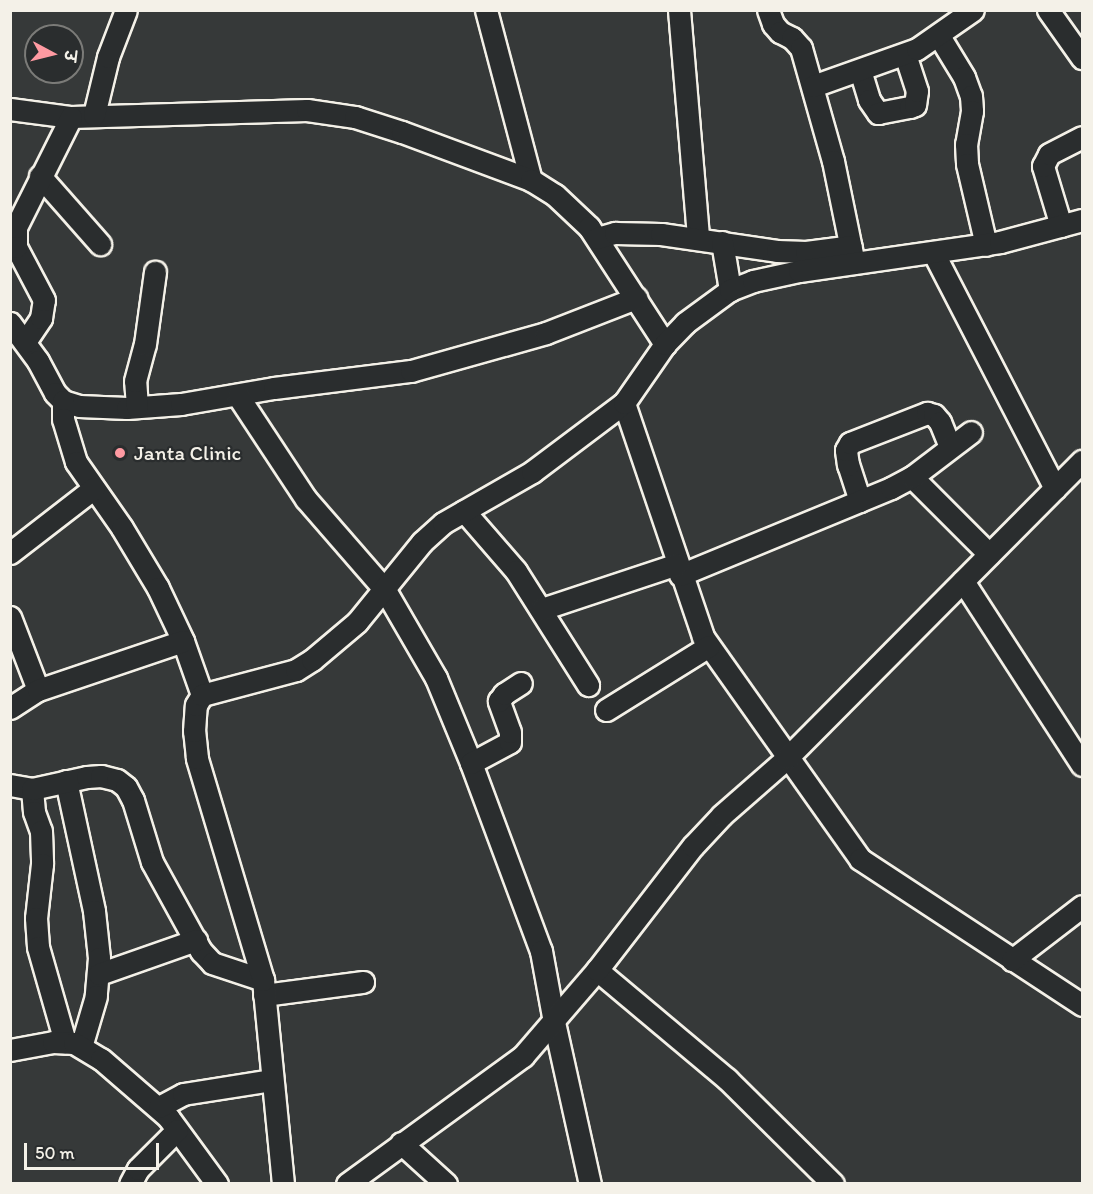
<!DOCTYPE html>
<meta charset="utf-8">
<style>
body{margin:0}
#map{position:relative;width:1093px;height:1194px;overflow:hidden;background:#363939;font-family:Itim,"Playpen Sans Deva",sans-serif}
div>[style]{position:absolute}
.roads{filter:drop-shadow(2px 0 #f4f1e8) drop-shadow(-2px 0 #f4f1e8) drop-shadow(0 2px #f4f1e8) drop-shadow(0 -2px #f4f1e8)}
.minor>*{height:21px;margin:-10.5px;padding:0 10.5px;transform-origin:10.5px;border-radius:10.5px;background:#2a2d2e}
.dots>*{width:16px;height:16px;translate:-50% -50%;box-sizing:border-box;border:3px solid #2a2d2e;border-radius:50%}
span{translate:-50% -50%;white-space:nowrap;text-align:center;line-height:1.15;-webkit-text-stroke:4.5px #2a2d2e;paint-order:stroke}
.poi-label{font-size:21px;color:#f4f1e8}
.left{translate:0 -50%;text-align:left}
.frame{position:absolute;inset:0;border:12px solid #f4f1e8;pointer-events:none}
.north{position:absolute;left:24px;top:24px;width:60px;height:60px;box-sizing:border-box;background:#2a2d2e;border:2px solid #7b7b78;border-radius:50%;rotate:97deg;font-size:16px;font-weight:700;line-height:24px;text-align:center;color:#f4f1e8}
.north::after{content:'';display:block;margin:auto;width:21px;height:27px;background:#ff9aa2;clip-path:polygon(50% 0,100% 100%,50% 72%,0 100%)}
.scale{position:absolute;left:24px;top:1143px;width:135px;height:27px;box-sizing:border-box;border:3px solid #f4f1e8;border-top:0;padding-left:8px;font-size:18px;line-height:21px;white-space:nowrap;color:#f4f1e8;-webkit-text-stroke:4px #2a2d2e;paint-order:stroke}
</style>
<div id="map">
<div class="roads">
<div class="minor">
<i style="left:486px;top:10px;width:176px;rotate:75.2deg"></i>
<i style="left:679px;top:10px;width:229px;rotate:85.2deg"></i>
<i style="left:768px;top:10px;width:15px;rotate:70deg"></i>
<i style="left:773px;top:24px;width:11px;rotate:49deg"></i>
<i style="left:780px;top:32px;width:13px;rotate:27deg"></i>
<i style="left:792px;top:38px;width:13px;rotate:48deg"></i>
<i style="left:801px;top:48px;width:117px;rotate:74.2deg"></i>
<i style="left:833px;top:161px;width:104px;rotate:78.4deg"></i>
<i style="left:1048px;top:10px;width:59px;rotate:54.7deg"></i>
<i style="left:939px;top:36px;width:48px;rotate:58.6deg"></i>
<i style="left:964px;top:77px;width:20px;rotate:70deg"></i>
<i style="left:971px;top:96px;width:15px;rotate:86deg"></i>
<i style="left:972px;top:111px;width:34px;rotate:100deg"></i>
<i style="left:966px;top:144px;width:20px;rotate:87deg"></i>
<i style="left:967px;top:164px;width:83px;rotate:76.8deg"></i>
<i style="left:860px;top:70px;width:31px;rotate:73deg"></i>
<i style="left:869px;top:100px;width:16px;rotate:55deg"></i>
<i style="left:878px;top:113px;width:33px;rotate:-11deg"></i>
<i style="left:910px;top:107px;width:5px;rotate:-22deg"></i>
<i style="left:915px;top:105px;width:14px;rotate:-82deg"></i>
<i style="left:917px;top:91px;width:39px;rotate:-108deg"></i>
<i style="left:813px;top:86px;width:110px;rotate:-19.6deg"></i>
<i style="left:917px;top:49px;width:68px;rotate:-34.9deg"></i>
<i style="left:10px;top:109px;width:62px;rotate:7.5deg"></i>
<i style="left:71px;top:117px;width:236px;rotate:-1.7deg"></i>
<i style="left:307px;top:110px;width:49px;rotate:8.3deg"></i>
<i style="left:355px;top:117px;width:49px;rotate:17.7deg"></i>
<i style="left:402px;top:132px;width:138px;rotate:20.4deg"></i>
<i style="left:531px;top:180px;width:28px;rotate:32deg"></i>
<i style="left:555px;top:195px;width:47px;rotate:43.3deg"></i>
<i style="left:589px;top:227px;width:140px;rotate:57deg"></i>
<i style="left:94px;top:115px;width:60px;rotate:-76.4deg"></i>
<i style="left:108px;top:57px;width:50px;rotate:-69deg"></i>
<i style="left:40px;top:176px;width:91px;rotate:48.6deg"></i>
<i style="left:1061px;top:226px;width:63px;rotate:-106.7deg"></i>
<i style="left:1043px;top:166px;width:13px;rotate:-63deg"></i>
<i style="left:1049px;top:154px;width:37px;rotate:-27deg"></i>
<i style="left:597px;top:238px;width:19px;rotate:-16deg"></i>
<i style="left:615px;top:233px;width:46px;rotate:1.2deg"></i>
<i style="left:661px;top:234px;width:117px;rotate:8.3deg"></i>
<i style="left:777px;top:251px;width:29px;rotate:2deg"></i>
<i style="left:806px;top:252px;width:45px;rotate:-7.6deg"></i>
<i style="left:722px;top:242px;width:49px;rotate:80.5deg"></i>
<i style="left:933px;top:252px;width:266px;rotate:62.7deg"></i>
<i style="left:10px;top:323px;width:47px;rotate:53.6deg"></i>
<i style="left:38px;top:361px;width:36px;rotate:62deg"></i>
<i style="left:55px;top:393px;width:11px;rotate:45deg"></i>
<i style="left:63px;top:401px;width:17px;rotate:17deg"></i>
<i style="left:79px;top:406px;width:48px;rotate:2.4deg"></i>
<i style="left:127px;top:408px;width:54px;rotate:-4.2deg"></i>
<i style="left:181px;top:404px;width:94px;rotate:-9.8deg"></i>
<i style="left:274px;top:388px;width:138px;rotate:-7.1deg"></i>
<i style="left:411px;top:371px;width:140px;rotate:-15.7deg"></i>
<i style="left:546px;top:333px;width:97px;rotate:-21.3deg"></i>
<i style="left:25px;top:342px;width:29px;rotate:-56deg"></i>
<i style="left:41px;top:318px;width:18px;rotate:-81deg"></i>
<i style="left:44px;top:300px;width:60px;rotate:-117.8deg"></i>
<i style="left:16px;top:247px;width:20px;rotate:-90deg"></i>
<i style="left:16px;top:227px;width:123px;rotate:-63.4deg"></i>
<i style="left:238px;top:396px;width:123px;rotate:56.6deg"></i>
<i style="left:306px;top:499px;width:121px;rotate:49deg"></i>
<i style="left:385px;top:590px;width:102px;rotate:59.9deg"></i>
<i style="left:436px;top:678px;width:92px;rotate:67.6deg"></i>
<i style="left:471px;top:763px;width:201px;rotate:69.6deg"></i>
<i style="left:541px;top:951px;width:72px;rotate:79.6deg"></i>
<i style="left:554px;top:1022px;width:166px;rotate:77.5deg"></i>
<i style="left:63px;top:401px;width:18px;rotate:90deg"></i>
<i style="left:63px;top:419px;width:45px;rotate:73.2deg"></i>
<i style="left:76px;top:462px;width:80px;rotate:55.1deg"></i>
<i style="left:122px;top:528px;width:70px;rotate:59deg"></i>
<i style="left:158px;top:588px;width:59px;rotate:64.7deg"></i>
<i style="left:183px;top:641px;width:57px;rotate:70.6deg"></i>
<i style="left:624px;top:403px;width:247px;rotate:71.3deg"></i>
<i style="left:703px;top:637px;width:272px;rotate:54.7deg"></i>
<i style="left:860px;top:859px;width:266px;rotate:33.3deg"></i>
<i style="left:137px;top:407px;width:26px;rotate:-94deg"></i>
<i style="left:135px;top:381px;width:38px;rotate:-75deg"></i>
<i style="left:145px;top:344px;width:73px;rotate:-82.1deg"></i>
<i style="left:912px;top:477px;width:109px;rotate:45deg"></i>
<i style="left:860px;top:501px;width:38px;rotate:-108deg"></i>
<i style="left:848px;top:465px;width:15px;rotate:-98deg"></i>
<i style="left:846px;top:450px;width:8px;rotate:-60deg"></i>
<i style="left:850px;top:443px;width:83px;rotate:-21.3deg"></i>
<i style="left:927px;top:413px;width:7px;rotate:16deg"></i>
<i style="left:934px;top:415px;width:9px;rotate:49deg"></i>
<i style="left:940px;top:422px;width:27px;rotate:68deg"></i>
<i style="left:464px;top:511px;width:79px;rotate:49.1deg"></i>
<i style="left:516px;top:571px;width:135px;rotate:57.7deg"></i>
<i style="left:10px;top:553px;width:106px;rotate:-37.7deg"></i>
<i style="left:680px;top:575px;width:228px;rotate:-22.4deg"></i>
<i style="left:891px;top:488px;width:24px;rotate:-28deg"></i>
<i style="left:912px;top:477px;width:74px;rotate:-37.3deg"></i>
<i style="left:963px;top:581px;width:219px;rotate:57.1deg"></i>
<i style="left:542px;top:609px;width:142px;rotate:-18.4deg"></i>
<i style="left:10px;top:617px;width:78px;rotate:69deg"></i>
<i style="left:10px;top:708px;width:33px;rotate:-33deg"></i>
<i style="left:38px;top:690px;width:153px;rotate:-18.7deg"></i>
<i style="left:606px;top:710px;width:121px;rotate:-31.9deg"></i>
<i style="left:471px;top:763px;width:44px;rotate:-28.3deg"></i>
<i style="left:510px;top:742px;width:10px;rotate:-90deg"></i>
<i style="left:510px;top:732px;width:33px;rotate:-110deg"></i>
<i style="left:499px;top:701px;width:9px;rotate:-54deg"></i>
<i style="left:504px;top:694px;width:20px;rotate:-33deg"></i>
<i style="left:66px;top:781px;width:133px;rotate:77.8deg"></i>
<i style="left:94px;top:911px;width:47px;rotate:83.9deg"></i>
<i style="left:99px;top:958px;width:38px;rotate:95deg"></i>
<i style="left:96px;top:996px;width:53px;rotate:106.4deg"></i>
<i style="left:10px;top:785px;width:22px;rotate:10deg"></i>
<i style="left:32px;top:789px;width:23px;rotate:85deg"></i>
<i style="left:34px;top:812px;width:20px;rotate:70deg"></i>
<i style="left:41px;top:831px;width:33px;rotate:88deg"></i>
<i style="left:42px;top:864px;width:54px;rotate:96.3deg"></i>
<i style="left:36px;top:918px;width:29px;rotate:86deg"></i>
<i style="left:38px;top:947px;width:99px;rotate:74.1deg"></i>
<i style="left:32px;top:789px;width:56px;rotate:-12.3deg"></i>
<i style="left:87px;top:777px;width:14px;rotate:-4deg"></i>
<i style="left:101px;top:776px;width:16px;rotate:14deg"></i>
<i style="left:117px;top:780px;width:11px;rotate:38deg"></i>
<i style="left:126px;top:787px;width:15px;rotate:62deg"></i>
<i style="left:133px;top:800px;width:65px;rotate:73deg"></i>
<i style="left:152px;top:862px;width:102px;rotate:61.2deg"></i>
<i style="left:201px;top:951px;width:16px;rotate:47deg"></i>
<i style="left:212px;top:963px;width:54px;rotate:18.4deg"></i>
<i style="left:1012px;top:960px;width:88px;rotate:-37.6deg"></i>
<i style="left:597px;top:970px;width:170px;rotate:40deg"></i>
<i style="left:727px;top:1079px;width:149px;rotate:44.7deg"></i>
<i style="left:99px;top:974px;width:103px;rotate:-19.3deg"></i>
<i style="left:264px;top:995px;width:100px;rotate:-7.5deg"></i>
<i style="left:10px;top:1050px;width:44px;rotate:-10.5deg"></i>
<i style="left:53px;top:1042px;width:21px;rotate:3deg"></i>
<i style="left:74px;top:1043px;width:31px;rotate:31deg"></i>
<i style="left:101px;top:1059px;width:89px;rotate:40.9deg"></i>
<i style="left:168px;top:1117px;width:83px;rotate:53.8deg"></i>
<i style="left:159px;top:1107px;width:27px;rotate:-28deg"></i>
<i style="left:183px;top:1094px;width:89px;rotate:-9deg"></i>
<i style="left:401px;top:1143px;width:61px;rotate:42.3deg"></i>
<i style="left:130px;top:1184px;width:17px;rotate:-62deg"></i>
<i style="left:138px;top:1169px;width:55px;rotate:-45deg"></i>
<i style="left:283px;top:1184px;width:205px;rotate:-95.6deg"></i>
<i style="left:263px;top:980px;width:232px;rotate:-106.6deg"></i>
<i style="left:197px;top:758px;width:27px;rotate:-96deg"></i>
<i style="left:194px;top:731px;width:26px;rotate:-86deg"></i>
<i style="left:196px;top:705px;width:12px;rotate:-59deg"></i>
<i style="left:202px;top:695px;width:97px;rotate:-14.9deg"></i>
<i style="left:296px;top:670px;width:19px;rotate:-32deg"></i>
<i style="left:312px;top:660px;width:59px;rotate:-40.2deg"></i>
<i style="left:357px;top:622px;width:103px;rotate:-50.9deg"></i>
<i style="left:422px;top:542px;width:28px;rotate:-42deg"></i>
<i style="left:443px;top:523px;width:103px;rotate:-29.8deg"></i>
<i style="left:532px;top:472px;width:115px;rotate:-36.9deg"></i>
<i style="left:624px;top:403px;width:72px;rotate:-55.2deg"></i>
<i style="left:665px;top:344px;width:29px;rotate:-46deg"></i>
<i style="left:685px;top:323px;width:56px;rotate:-36.3deg"></i>
<i style="left:730px;top:290px;width:25px;rotate:-21deg"></i>
<i style="left:753px;top:281px;width:47px;rotate:-12.3deg"></i>
<i style="left:799px;top:271px;width:203px;rotate:-8.2deg"></i>
<i style="left:1000px;top:242px;width:85px;rotate:-15deg"></i>
<i style="left:347px;top:1184px;width:218px;rotate:-36deg"></i>
<i style="left:523px;top:1056px;width:113px;rotate:-49.3deg"></i>
<i style="left:597px;top:970px;width:157px;rotate:-52.3deg"></i>
<i style="left:693px;top:846px;width:42px;rotate:-46.9deg"></i>
<i style="left:722px;top:815px;width:86px;rotate:-41.2deg"></i>
<i style="left:787px;top:758px;width:419px;rotate:-45.2deg"></i>
</div>
</div>
<div class="dots">
<i style="left:120px;top:453px;background:#ff9aa2"></i>
</div>
<div class="poi-label">
<span class="left" style="left:134px;top:453px">Janta Clinic</span>
</div>
<div class="frame"></div>
<div class="north">उ</div>
<div class="scale">50 m</div>
</div>
